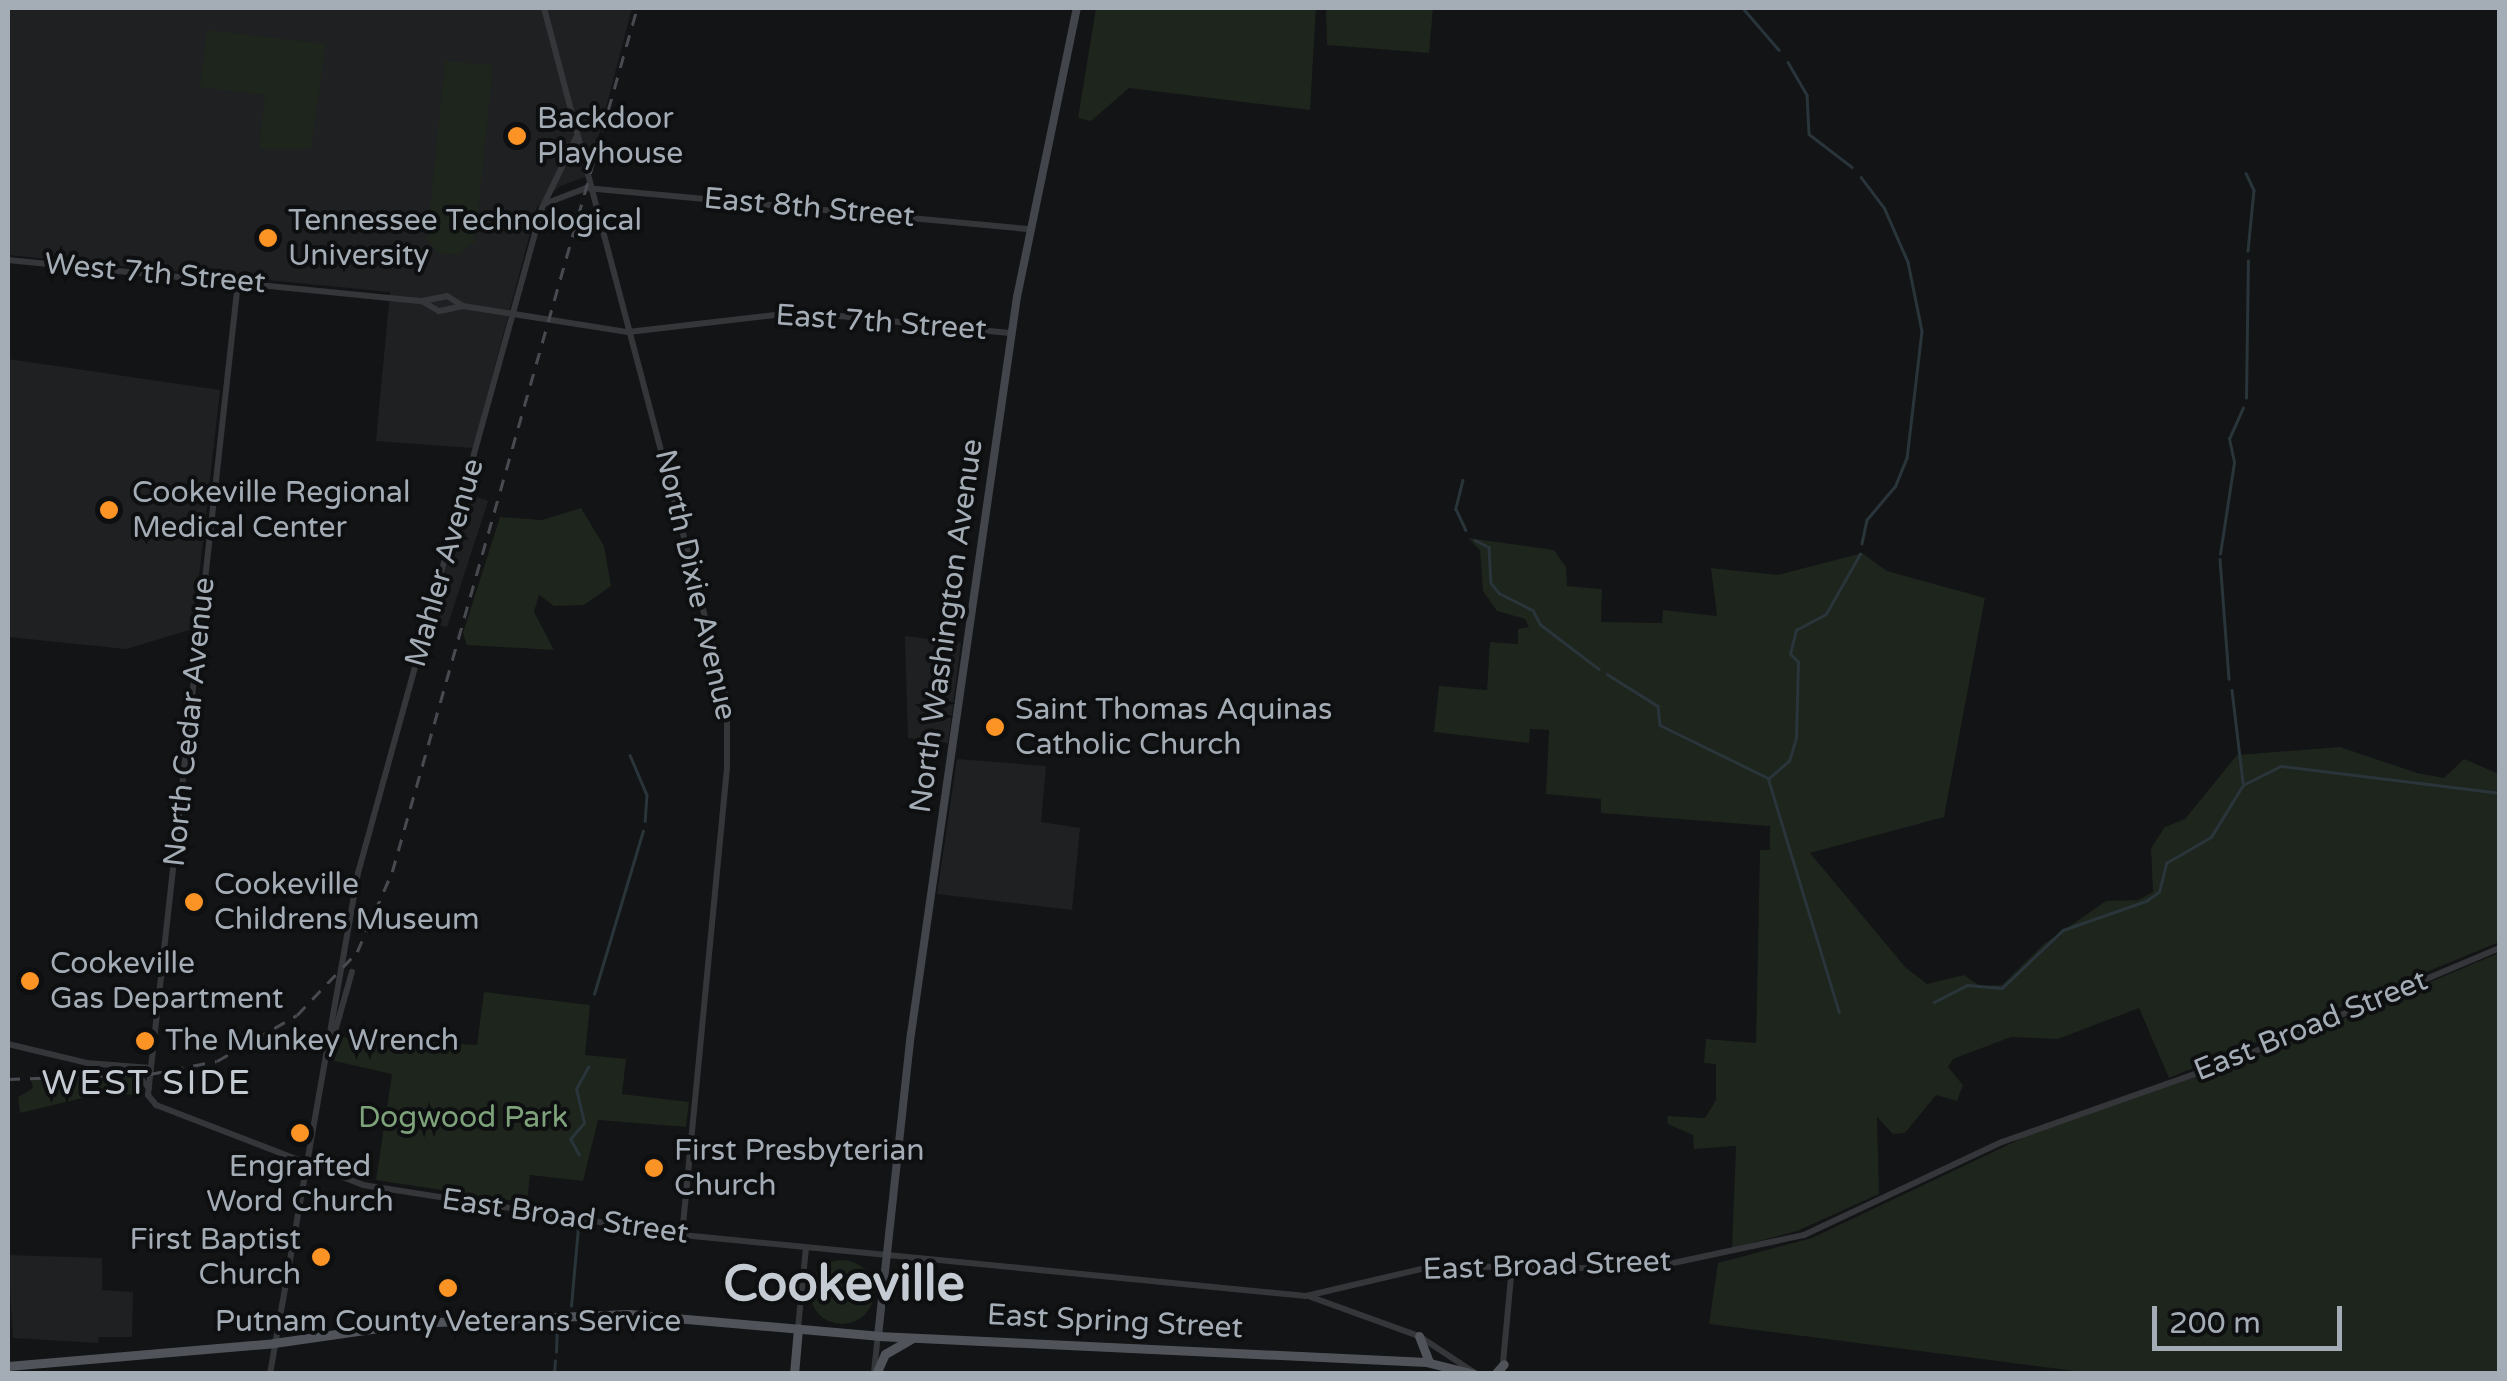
<!DOCTYPE html>
<style>
body{margin:0}
#map{position:relative;width:2507px;height:1381px;overflow:hidden;background:#131415;font-family:"Varela Round",sans-serif}
div>[style]{position:absolute}
.built>*{inset:0;background:#1f2022;transform-origin:0 0}
.green>*{inset:0;background:#1d251d}
.round{border-radius:50%}
.stream>*{height:2.5px;margin:-1.25px;padding:0 1.25px;transform-origin:1.25px;border-radius:1.25px;background:#29353a}
.tertiary>*{height:6px;margin:-3px;padding:0 3px;transform-origin:3px;border-radius:3px;background:#34363a}
.secondary>*{height:8px;margin:-4px;padding:0 4px;transform-origin:4px;border-radius:4px;background:#42454b}
.primary>*{height:9px;margin:-4.5px;padding:0 4.5px;transform-origin:4.5px;border-radius:4.5px;background:#50545a}
.rail>*{height:2.5px;margin-top:-1.25px;transform-origin:0;background:repeating-linear-gradient(90deg,#474a50 0 12px,transparent 0 22px)}
.dots>*{width:28px;height:28px;translate:-50% -50%;box-sizing:border-box;border:5px solid #0e0f10;border-radius:50%}
span{translate:-50% -50%;white-space:nowrap;text-align:center;line-height:1.15;-webkit-text-stroke:8px #0e0f10;paint-order:stroke}
.poi-label{font-size:30px;color:#a4adb6}
.left{translate:0 -50%;text-align:left}
.right{translate:-100% -50%;text-align:right}
.street-label{font-size:30px;color:#a4adb6}
.park-label{font-size:30px;color:#7ea37a}
.quarter-label{font-size:35px;color:#c5cbd2;letter-spacing:2.5px}
.town-label{font-size:50px;color:#c5cbd2;font-weight:700}
.frame{position:absolute;inset:0;border:10px solid #a4adb6;pointer-events:none}
.scale{position:absolute;left:2152px;top:1306px;width:190px;height:45px;box-sizing:border-box;border:5px solid #a4adb6;border-top:0;padding-left:12px;font-size:30px;line-height:35px;white-space:nowrap;color:#a4adb6;-webkit-text-stroke:8px #0e0f10;paint-order:stroke}
</style>
<div id="map">
<div class="built">
<i style="clip-path:polygon(8px 8px,632px 8px,588px 176px,560px 186px,537px 207px,473px 448px,376px 441px,390px 292px,8px 255px)"></i>
<i style="clip-path:polygon(8px 359px,220px 390px,193px 629px,126px 649px,8px 637px)"></i>
<i style="left:470px;top:495px;width:19px;height:133px;rotate:18deg"></i>
<i style="clip-path:polygon(905px 636px,961px 643px,948px 743px,908px 738px)"></i>
<i style="clip-path:polygon(957px 759px,1046px 766px,1041px 822px,1080px 828px,1072px 910px,937px 894px)"></i>
<i style="clip-path:polygon(8px 1255px,102px 1258px,102px 1290px,133px 1292px,132px 1337px,99px 1337px,98px 1343px,13px 1338px)"></i>
</div>
<div class="green">
<i style="clip-path:polygon(1096px 8px,1316px 8px,1310px 110px,1129px 88px,1091px 121px,1078px 118px)"></i>
<i style="clip-path:polygon(1326px 8px,1433px 8px,1429px 53px,1327px 45px)"></i>
<i style="clip-path:polygon(207px 30px,326px 44px,311px 149px,259px 149px,265px 95px,200px 87px)"></i>
<i style="clip-path:polygon(445px 61px,493px 65px,475px 242px,459px 255px,438px 253px,427px 239px)"></i>
<i style="clip-path:polygon(581px 508px,604px 546px,611px 586px,584px 605px,554px 606px,539px 595px,534px 612px,554px 650px,467px 645px,463px 633px,500px 517px,542px 520px)"></i>
<i style="clip-path:polygon(1468px 538px,1554px 550px,1566px 567px,1567px 586px,1602px 589px,1601px 622px,1662px 623px,1663px 610px,1717px 616px,1711px 568px,1778px 575px,1862px 553px,1887px 571px,1985px 598px,1944px 817px,1810px 853px,1906px 968px,1927px 984px,1964px 975px,1980px 986px,2002px 985px,2044px 944px,2106px 901px,2138px 900px,2153px 892px,2151px 848px,2165px 827px,2185px 819px,2237px 755px,2340px 747px,2417px 773px,2444px 778px,2464px 759px,2499px 774px,2499px 942px,2169px 1078px,2139px 1008px,2058px 1039px,2011px 1037px,1953px 1059px,1948px 1067px,1963px 1085px,1957px 1101px,1936px 1095px,1905px 1133px,1893px 1134px,1877px 1117px,1879px 1194px,1797px 1231px,1732px 1248px,1736px 1146px,1694px 1149px,1693px 1135px,1668px 1124px,1667px 1116px,1705px 1118px,1716px 1100px,1716px 1064px,1704px 1063px,1706px 1039px,1756px 1043px,1760px 850px,1770px 850px,1770px 826px,1601px 813px,1601px 799px,1546px 794px,1549px 730px,1530px 729px,1529px 743px,1434px 732px,1439px 686px,1487px 690px,1490px 642px,1518px 644px,1518px 629px,1529px 627px,1525px 619px,1497px 611px,1483px 591px,1480px 550px)"></i>
<i style="clip-path:polygon(2499px 953px,2499px 1373px,2099px 1374px,1709px 1324px,1718px 1263px,1812px 1238px,2037px 1131px,2250px 1058px)"></i>
<i style="clip-path:polygon(484px 992px,590px 1005px,585px 1055px,626px 1059px,622px 1094px,689px 1102px,686px 1127px,598px 1120px,583px 1181px,530px 1175px,527px 1203px,376px 1180px,392px 1074px,334px 1061px,337px 1037px,477px 1045px)"></i>
<i style="clip-path:polygon(136px 1077px,142px 1095px,99px 1094px,20px 1113px,18px 1097px,33px 1088px,31px 1080px)"></i>
<i class="round" style="left:810px;top:1260px;width:64px;height:64px"></i>
</div>
<div class="stream">
<i style="left:1743px;top:8px;width:55px;rotate:49.4deg"></i>
<i style="left:1788px;top:62px;width:38px;rotate:60deg"></i>
<i style="left:1807px;top:95px;width:39px;rotate:87deg"></i>
<i style="left:1809px;top:134px;width:54px;rotate:37.5deg"></i>
<i style="left:2246px;top:173px;width:19px;rotate:65deg"></i>
<i style="left:2254px;top:190px;width:61px;rotate:95.6deg"></i>
<i style="left:1861px;top:177px;width:38px;rotate:53deg"></i>
<i style="left:1884px;top:207px;width:60px;rotate:66.4deg"></i>
<i style="left:1908px;top:262px;width:70px;rotate:78.5deg"></i>
<i style="left:1922px;top:331px;width:128px;rotate:96.7deg"></i>
<i style="left:1907px;top:458px;width:31px;rotate:112deg"></i>
<i style="left:1895px;top:487px;width:43px;rotate:130.3deg"></i>
<i style="left:1867px;top:520px;width:24px;rotate:102deg"></i>
<i style="left:2246px;top:398px;width:137px;rotate:-89.2deg"></i>
<i style="left:1463px;top:480px;width:30px;rotate:104deg"></i>
<i style="left:1456px;top:509px;width:23px;rotate:65deg"></i>
<i style="left:1475px;top:540px;width:16px;rotate:27deg"></i>
<i style="left:1489px;top:547px;width:36px;rotate:87deg"></i>
<i style="left:1491px;top:583px;width:13px;rotate:51deg"></i>
<i style="left:1499px;top:593px;width:38px;rotate:27deg"></i>
<i style="left:1533px;top:610px;width:16px;rotate:63deg"></i>
<i style="left:1540px;top:624px;width:74px;rotate:37.3deg"></i>
<i style="left:2220px;top:554px;width:93px;rotate:-81.3deg"></i>
<i style="left:2234px;top:462px;width:24px;rotate:-102deg"></i>
<i style="left:2229px;top:439px;width:34px;rotate:-66deg"></i>
<i style="left:2220px;top:559px;width:120px;rotate:85.7deg"></i>
<i style="left:1607px;top:674px;width:60px;rotate:32.1deg"></i>
<i style="left:1658px;top:706px;width:19px;rotate:84deg"></i>
<i style="left:1660px;top:725px;width:120px;rotate:26.1deg"></i>
<i style="left:2232px;top:690px;width:93px;rotate:83.2deg"></i>
<i style="left:630px;top:755px;width:43px;rotate:67deg"></i>
<i style="left:647px;top:795px;width:26px;rotate:94deg"></i>
<i style="left:594px;top:994px;width:170px;rotate:-73.3deg"></i>
<i style="left:1934px;top:1002px;width:37px;rotate:-27deg"></i>
<i style="left:1967px;top:985px;width:35px;rotate:5deg"></i>
<i style="left:2002px;top:988px;width:84px;rotate:-43.6deg"></i>
<i style="left:2063px;top:930px;width:88px;rotate:-19.3deg"></i>
<i style="left:2146px;top:901px;width:16px;rotate:-35deg"></i>
<i style="left:2159px;top:892px;width:30px;rotate:-76deg"></i>
<i style="left:2166px;top:863px;width:52px;rotate:-30deg"></i>
<i style="left:2211px;top:837px;width:61px;rotate:-58.4deg"></i>
<i style="left:2243px;top:785px;width:42px;rotate:-26.6deg"></i>
<i style="left:2281px;top:766px;width:221px;rotate:7deg"></i>
<i style="left:1839px;top:1013px;width:245px;rotate:-106.9deg"></i>
<i style="left:1768px;top:779px;width:28px;rotate:-41deg"></i>
<i style="left:1789px;top:761px;width:24px;rotate:-73deg"></i>
<i style="left:1796px;top:738px;width:76px;rotate:-88.5deg"></i>
<i style="left:1798px;top:662px;width:11px;rotate:-135deg"></i>
<i style="left:1790px;top:654px;width:25px;rotate:-76deg"></i>
<i style="left:1796px;top:630px;width:34px;rotate:-28deg"></i>
<i style="left:1826px;top:614px;width:69px;rotate:-60.5deg"></i>
<i style="left:579px;top:1155px;width:18px;rotate:-119deg"></i>
<i style="left:570px;top:1139px;width:21px;rotate:-49deg"></i>
<i style="left:584px;top:1123px;width:35px;rotate:-103deg"></i>
<i style="left:576px;top:1089px;width:25px;rotate:-61deg"></i>
<i style="left:571px;top:1306px;width:79px;rotate:-84.9deg"></i>
<i style="left:556px;top:1352px;width:25px;rotate:-88deg"></i>
<i style="left:554px;top:1374px;width:13px;rotate:-86deg"></i>
</div>
<div class="tertiary">
<i style="left:544px;top:8px;width:716px;rotate:75.19deg"></i>
<i style="left:727px;top:700px;width:68px;rotate:90deg"></i>
<i style="left:727px;top:768px;width:469px;rotate:95.5deg"></i>
<i style="left:547px;top:203px;width:42px;rotate:-21deg"></i>
<i style="left:586px;top:188px;width:446px;rotate:5.3deg"></i>
<i style="left:8px;top:260px;width:416px;rotate:5.7deg"></i>
<i style="left:422px;top:301px;width:25px;rotate:-11deg"></i>
<i style="left:447px;top:296px;width:19px;rotate:32deg"></i>
<i style="left:463px;top:306px;width:25px;rotate:168deg"></i>
<i style="left:439px;top:311px;width:20px;rotate:-150deg"></i>
<i style="left:238px;top:282px;width:818px;rotate:96.32deg"></i>
<i style="left:148px;top:1095px;width:13px;rotate:51deg"></i>
<i style="left:156px;top:1105px;width:222px;rotate:21.1deg"></i>
<i style="left:363px;top:1185px;width:323px;rotate:8.9deg"></i>
<i style="left:682px;top:1235px;width:627px;rotate:5.58deg"></i>
<i style="left:1306px;top:1296px;width:131px;rotate:-13.2deg"></i>
<i style="left:1434px;top:1266px;width:211px;rotate:0.8deg"></i>
<i style="left:1645px;top:1269px;width:163px;rotate:-12.1deg"></i>
<i style="left:1804px;top:1235px;width:219px;rotate:-25.2deg"></i>
<i style="left:2002px;top:1142px;width:244px;rotate:-19.4deg"></i>
<i style="left:2232px;top:1061px;width:291px;rotate:-22.9deg"></i>
<i style="left:463px;top:306px;width:167px;rotate:9deg"></i>
<i style="left:628px;top:332px;width:173px;rotate:-6.6deg"></i>
<i style="left:800px;top:312px;width:213px;rotate:5.7deg"></i>
<i style="left:332px;top:1042px;width:73px;rotate:-74.1deg"></i>
<i style="left:8px;top:1044px;width:81px;rotate:13.5deg"></i>
<i style="left:87px;top:1063px;width:64px;rotate:4.5deg"></i>
<i style="left:131px;top:1068px;width:27px;rotate:48deg"></i>
<i style="left:1311px;top:1297px;width:115px;rotate:19.9deg"></i>
<i style="left:1419px;top:1336px;width:67px;rotate:33.5deg"></i>
<i style="left:798px;top:1328px;width:80px;rotate:-84.3deg"></i>
<i style="left:874px;top:1372px;width:36px;rotate:-84deg"></i>
<i style="left:270px;top:1374px;width:509px;rotate:-80.04deg"></i>
<i style="left:358px;top:873px;width:690px;rotate:-74.53deg"></i>
<i style="left:542px;top:208px;width:78px;rotate:-64.1deg"></i>
<i style="left:1502px;top:1374px;width:108px;rotate:-84.7deg"></i>
</div>
<div class="secondary">
<i style="left:878px;top:1336px;width:304px;rotate:-83.8deg"></i>
<i style="left:911px;top:1034px;width:745px;rotate:-81.82deg"></i>
<i style="left:1017px;top:297px;width:295px;rotate:-78.3deg"></i>
</div>
<div class="primary">
<i style="left:1419px;top:1336px;width:28px;rotate:69deg"></i>
<i style="left:8px;top:1366px;width:267px;rotate:-4.9deg"></i>
<i style="left:274px;top:1343px;width:139px;rotate:-8.2deg"></i>
<i style="left:412px;top:1323px;width:217px;rotate:-2.4deg"></i>
<i style="left:629px;top:1314px;width:250px;rotate:5deg"></i>
<i style="left:878px;top:1336px;width:549px;rotate:2.72deg"></i>
<i style="left:1426px;top:1362px;width:49px;rotate:14deg"></i>
<i style="left:794px;top:1374px;width:46px;rotate:-85deg"></i>
<i style="left:876px;top:1374px;width:22px;rotate:-66deg"></i>
<i style="left:885px;top:1354px;width:30px;rotate:-30deg"></i>
<i style="left:1495px;top:1374px;width:13px;rotate:-48deg"></i>
</div>
<div class="rail">
<i style="left:8px;top:1079px;width:142px;rotate:-2deg"></i>
<i style="left:150px;top:1074px;width:68px;rotate:-11deg"></i>
<i style="left:217px;top:1061px;width:92px;rotate:-29.9deg"></i>
<i style="left:297px;top:1015px;width:87px;rotate:-46.4deg"></i>
<i style="left:357px;top:952px;width:87px;rotate:-66.4deg"></i>
<i style="left:392px;top:872px;width:898px;rotate:-74.17deg"></i>
</div>
<div class="dots">
<i style="left:517px;top:136px;background:#fb9325"></i>
<i style="left:268px;top:238px;background:#fb9325"></i>
<i style="left:109px;top:510px;background:#fb9325"></i>
<i style="left:995px;top:727px;background:#fb9325"></i>
<i style="left:194px;top:902px;background:#fb9325"></i>
<i style="left:30px;top:981px;background:#fb9325"></i>
<i style="left:145px;top:1041px;background:#fb9325"></i>
<i style="left:300px;top:1133px;background:#fb9325"></i>
<i style="left:654px;top:1168px;background:#fb9325"></i>
<i style="left:321px;top:1257px;background:#fb9325"></i>
<i style="left:448px;top:1288px;background:#fb9325"></i>
</div>
<div class="poi-label">
<span class="left" style="left:537px;top:136px">Backdoor<br>Playhouse</span>
<span class="left" style="left:288px;top:238px">Tennessee Technological<br>University</span>
<span class="left" style="left:132px;top:510px">Cookeville Regional<br>Medical Center</span>
<span class="left" style="left:1015px;top:727px">Saint Thomas Aquinas<br>Catholic Church</span>
<span class="left" style="left:214px;top:902px">Cookeville<br>Childrens Museum</span>
<span class="left" style="left:50px;top:981px">Cookeville<br>Gas Department</span>
<span class="left" style="left:165px;top:1041px">The Munkey Wrench</span>
<span class="left" style="left:674px;top:1168px">First Presbyterian<br>Church</span>
<span style="left:300px;top:1184px">Engrafted<br>Word Church</span>
<span class="right" style="left:301px;top:1257px">First Baptist<br>Church</span>
<span style="left:448px;top:1322px">Putnam County Veterans Service</span>
</div>
<div class="street-label">
<span style="left:809px;top:208px;rotate:5deg">East 8th Street</span>
<span style="left:155px;top:274px;rotate:5deg">West 7th Street</span>
<span style="left:881px;top:323px;rotate:4deg">East 7th Street</span>
<span style="left:445px;top:563px;rotate:-74deg">Mahler Avenue</span>
<span style="left:695px;top:585px;rotate:77deg">North Dixie Avenue</span>
<span style="left:947px;top:626px;rotate:-82deg">North Washington Avenue</span>
<span style="left:190px;top:722px;rotate:-84deg">North Cedar Avenue</span>
<span style="left:2311px;top:1026px;rotate:-22deg">East Broad Street</span>
<span style="left:565px;top:1217px;rotate:8deg">East Broad Street</span>
<span style="left:1547px;top:1266px;rotate:-2deg">East Broad Street</span>
<span style="left:1115px;top:1322px;rotate:3deg">East Spring Street</span>
</div>
<div class="park-label">
<span style="left:463px;top:1118px">Dogwood Park</span>
</div>
<div class="quarter-label">
<span style="left:147px;top:1083px">WEST SIDE</span>
</div>
<div class="town-label">
<span style="left:844px;top:1285px">Cookeville</span>
</div>
<div class="frame"></div>
<div class="scale">200 m</div>
</div>
